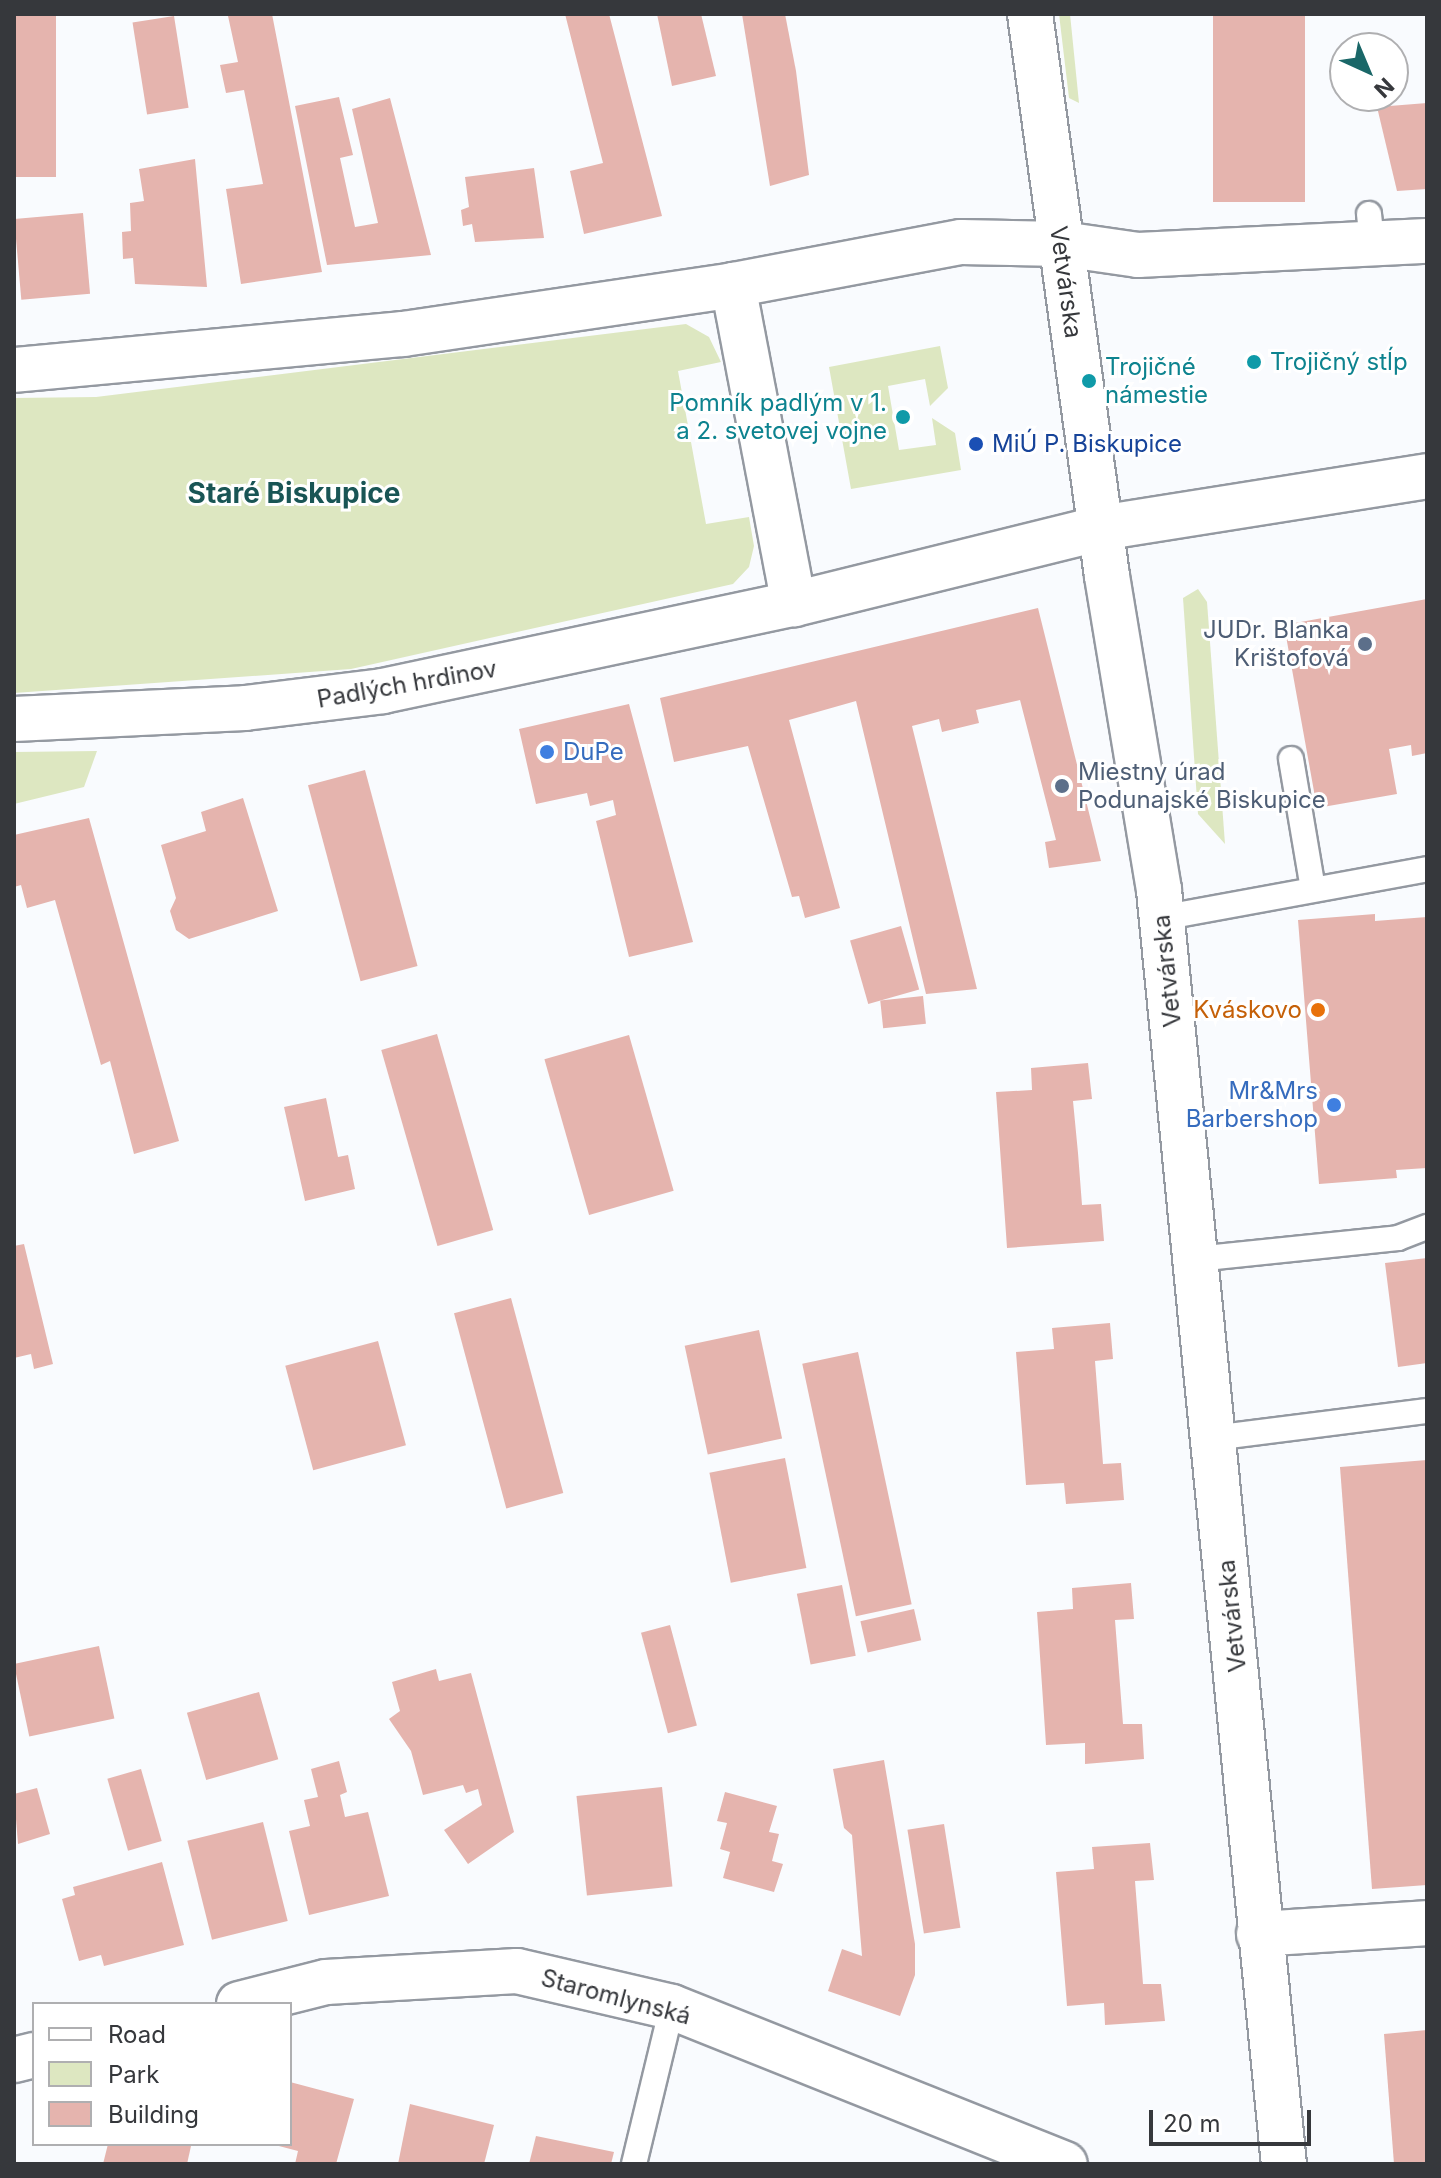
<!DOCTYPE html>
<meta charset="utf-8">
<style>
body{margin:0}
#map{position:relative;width:1441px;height:2178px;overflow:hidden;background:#f9fbfe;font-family:Inter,sans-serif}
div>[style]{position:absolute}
.green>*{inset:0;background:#dde7c1}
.building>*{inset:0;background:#e5b4ae;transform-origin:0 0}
.roads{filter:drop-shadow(2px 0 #9499a1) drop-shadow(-2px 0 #9499a1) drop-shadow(0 2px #9499a1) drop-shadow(0 -2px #9499a1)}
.service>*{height:24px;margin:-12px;padding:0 12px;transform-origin:12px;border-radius:12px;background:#fff}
.minor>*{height:44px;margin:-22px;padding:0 22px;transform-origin:22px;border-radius:22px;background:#fff}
.tertiary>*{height:44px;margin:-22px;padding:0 22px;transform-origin:22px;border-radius:22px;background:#fff}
.dots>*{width:22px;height:22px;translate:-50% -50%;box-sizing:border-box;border:4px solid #fff;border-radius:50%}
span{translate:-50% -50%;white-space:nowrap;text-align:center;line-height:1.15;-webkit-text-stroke:6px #fff;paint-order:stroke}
.street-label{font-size:24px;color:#36383c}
.culture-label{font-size:24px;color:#0d838f}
.left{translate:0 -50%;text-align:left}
.right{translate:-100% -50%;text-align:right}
.transit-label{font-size:24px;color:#164399}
.service-label{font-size:24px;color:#4e5e75}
.shop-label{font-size:24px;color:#366cbe}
.food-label{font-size:24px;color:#c56008}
.quarter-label{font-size:28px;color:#195555;font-weight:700}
.frame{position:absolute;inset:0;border:16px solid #36383c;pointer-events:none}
.legend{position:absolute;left:32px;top:2002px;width:260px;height:144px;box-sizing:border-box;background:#fff;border:2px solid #afafb1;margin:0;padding:10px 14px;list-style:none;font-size:24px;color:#36383c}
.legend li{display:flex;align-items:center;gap:16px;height:40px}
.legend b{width:40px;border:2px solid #afafb1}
.north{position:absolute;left:1329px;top:32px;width:80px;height:80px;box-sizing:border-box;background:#fff;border:2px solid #afafb1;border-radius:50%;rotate:136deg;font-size:22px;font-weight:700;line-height:32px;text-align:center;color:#36383c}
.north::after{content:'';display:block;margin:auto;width:28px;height:36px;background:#1a6768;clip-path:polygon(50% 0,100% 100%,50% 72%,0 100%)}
.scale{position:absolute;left:1149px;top:2110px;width:162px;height:36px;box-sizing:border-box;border:4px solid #36383c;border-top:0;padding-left:10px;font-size:24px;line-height:28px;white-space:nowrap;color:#36383c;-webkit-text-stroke:6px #fff;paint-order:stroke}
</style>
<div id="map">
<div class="green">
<i style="clip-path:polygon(1059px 14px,1070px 14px,1079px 103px,1069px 98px)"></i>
<i style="clip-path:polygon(686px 324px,709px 337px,721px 362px,678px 371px,706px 524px,749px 517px,754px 546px,749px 567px,733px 584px,351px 669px,14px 693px,14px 398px,96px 397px)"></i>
<i style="clip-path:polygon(940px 346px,948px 388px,930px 406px,925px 379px,888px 386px,899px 450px,936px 445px,932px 418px,955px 433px,961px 470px,851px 489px,829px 367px)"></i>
<i style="clip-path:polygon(1198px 589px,1207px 602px,1225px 844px,1198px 814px,1183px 598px)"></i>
<i style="clip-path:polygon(97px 751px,84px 787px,14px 804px,14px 752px)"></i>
</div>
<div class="building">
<i style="left:14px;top:14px;width:42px;height:163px"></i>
<i style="clip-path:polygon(272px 14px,322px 272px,241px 284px,226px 189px,263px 184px,244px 90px,226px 93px,220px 65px,238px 62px,228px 16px)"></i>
<i style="clip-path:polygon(565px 14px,609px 14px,662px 216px,584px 234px,570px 171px,603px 163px)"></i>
<i style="clip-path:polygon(657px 14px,701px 14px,716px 76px,672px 86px)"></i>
<i style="clip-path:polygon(742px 14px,785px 14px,796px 71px,809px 175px,770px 186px)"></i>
<i style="left:1213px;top:14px;width:92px;height:188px"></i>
<i style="left:174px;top:16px;width:93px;height:42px;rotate:81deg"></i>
<i style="clip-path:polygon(339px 97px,353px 155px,340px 158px,355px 227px,378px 223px,352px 109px,390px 98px,431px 255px,327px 265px,295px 106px)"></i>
<i style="clip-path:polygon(1427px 103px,1427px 189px,1397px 191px,1377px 107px)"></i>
<i style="clip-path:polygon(195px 159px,207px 287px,135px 284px,133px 258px,123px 259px,122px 232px,131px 231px,130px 203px,144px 201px,139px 169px)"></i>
<i style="clip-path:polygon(534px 168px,544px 238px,475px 242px,472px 224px,463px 226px,461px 210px,469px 207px,465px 177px)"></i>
<i style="left:83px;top:213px;width:81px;height:69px;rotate:85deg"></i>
<i style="clip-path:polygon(1427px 599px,1427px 753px,1412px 756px,1411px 745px,1389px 749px,1397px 794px,1317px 808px,1284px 625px)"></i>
<i style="clip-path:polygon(1038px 608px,1101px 861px,1049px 868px,1045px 842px,1056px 840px,1020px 700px,976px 710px,979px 723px,942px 732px,939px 719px,912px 726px,977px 989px,926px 994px,856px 701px,789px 720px,840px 908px,805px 918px,799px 896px,792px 897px,748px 746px,674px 762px,660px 698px)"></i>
<i style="clip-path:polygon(629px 704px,693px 942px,629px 957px,596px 821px,616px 815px,613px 800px,590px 806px,587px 793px,536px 804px,519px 729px)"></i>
<i style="left:365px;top:770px;width:203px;height:59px;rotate:75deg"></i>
<i style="clip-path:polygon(243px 798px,278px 911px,189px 939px,176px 930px,170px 911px,176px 898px,161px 845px,206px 831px,201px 812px)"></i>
<i style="clip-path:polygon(89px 818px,179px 1141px,134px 1154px,110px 1061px,101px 1065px,55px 900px,27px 908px,21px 885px,14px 887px,14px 835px)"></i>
<i style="clip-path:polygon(1375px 914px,1375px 921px,1427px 917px,1427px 1168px,1396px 1170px,1397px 1178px,1319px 1184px,1298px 920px)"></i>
<i style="left:901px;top:926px;width:66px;height:53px;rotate:74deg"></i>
<i style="left:923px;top:996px;width:28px;height:43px;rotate:84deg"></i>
<i style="left:437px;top:1034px;width:204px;height:58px;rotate:74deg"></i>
<i style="left:629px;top:1035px;width:162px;height:88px;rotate:74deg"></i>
<i style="clip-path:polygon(1088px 1063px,1092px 1099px,1073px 1101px,1078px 1153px,1082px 1205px,1101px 1204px,1104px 1241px,1007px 1248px,996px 1092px,1032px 1090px,1031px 1068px)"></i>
<i style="clip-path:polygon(326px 1098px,338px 1157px,348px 1155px,355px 1189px,305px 1201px,284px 1107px)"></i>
<i style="clip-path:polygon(24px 1244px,53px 1364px,34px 1369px,31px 1354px,14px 1358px,14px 1246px)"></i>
<i style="clip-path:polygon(1427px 1258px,1427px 1363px,1398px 1367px,1385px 1263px)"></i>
<i style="left:511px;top:1298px;width:202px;height:59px;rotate:75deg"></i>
<i style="clip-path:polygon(1110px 1323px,1113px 1359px,1095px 1361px,1103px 1464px,1121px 1463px,1124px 1500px,1066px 1504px,1064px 1483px,1026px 1485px,1016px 1352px,1054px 1349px,1052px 1328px)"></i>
<i style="left:759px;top:1330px;width:111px;height:76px;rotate:78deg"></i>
<i style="left:378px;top:1341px;width:108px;height:96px;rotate:75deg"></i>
<i style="left:858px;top:1352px;width:258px;height:57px;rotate:78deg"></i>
<i style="left:785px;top:1458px;width:112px;height:77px;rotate:79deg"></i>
<i style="clip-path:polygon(1427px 1460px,1427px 1885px,1372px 1889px,1340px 1467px)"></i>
<i style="clip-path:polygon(1131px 1583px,1134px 1619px,1115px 1620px,1123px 1724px,1142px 1724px,1144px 1759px,1085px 1764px,1085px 1743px,1046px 1745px,1037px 1612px,1073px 1609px,1072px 1588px)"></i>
<i style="left:842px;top:1585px;width:72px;height:46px;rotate:79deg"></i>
<i style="left:914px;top:1609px;width:32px;height:55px;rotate:77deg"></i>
<i style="left:670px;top:1625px;width:104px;height:30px;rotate:75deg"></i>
<i style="left:99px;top:1646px;width:74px;height:87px;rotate:78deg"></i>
<i style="clip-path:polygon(436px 1669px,439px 1681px,471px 1673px,514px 1832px,468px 1864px,444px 1830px,482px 1805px,478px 1789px,466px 1793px,463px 1785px,423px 1795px,411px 1751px,389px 1719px,400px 1711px,392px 1682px)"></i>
<i style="left:259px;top:1692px;width:70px;height:75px;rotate:74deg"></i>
<i style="clip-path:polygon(884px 1760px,915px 1944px,915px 1975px,900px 2016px,828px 1991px,842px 1949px,862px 1956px,852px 1835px,844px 1828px,833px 1769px)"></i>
<i style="clip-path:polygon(339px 1761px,347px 1792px,340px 1795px,345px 1817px,368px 1812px,389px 1896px,309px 1915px,289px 1831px,310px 1826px,304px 1800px,318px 1797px,311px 1769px)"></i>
<i style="left:141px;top:1769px;width:75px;height:35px;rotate:74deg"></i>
<i style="left:662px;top:1787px;width:100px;height:86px;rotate:84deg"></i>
<i style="clip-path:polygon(37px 1788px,50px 1834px,18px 1844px,14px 1794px)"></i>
<i style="clip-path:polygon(725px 1792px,777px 1806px,769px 1832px,779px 1834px,772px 1861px,783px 1864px,774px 1892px,723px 1878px,730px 1852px,720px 1849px,727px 1823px,717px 1821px)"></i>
<i style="left:263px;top:1822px;width:102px;height:78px;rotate:76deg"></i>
<i style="left:944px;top:1824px;width:105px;height:37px;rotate:81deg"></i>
<i style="clip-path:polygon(1150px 1843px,1154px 1880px,1135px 1881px,1143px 1984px,1161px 1984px,1165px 2021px,1105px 2025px,1104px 2003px,1067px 2006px,1056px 1872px,1094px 1869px,1092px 1847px)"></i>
<i style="clip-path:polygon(162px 1862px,184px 1945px,104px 1966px,101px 1955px,79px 1961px,62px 1899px,75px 1895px,73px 1887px)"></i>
<i style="clip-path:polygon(1427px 2030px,1427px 2164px,1394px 2164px,1384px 2034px)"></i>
<i style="clip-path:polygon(290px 2082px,354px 2099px,336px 2164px,295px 2164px,298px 2151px,275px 2145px,290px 2144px)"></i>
<i style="clip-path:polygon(410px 2104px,494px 2125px,484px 2164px,398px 2164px)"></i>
<i style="clip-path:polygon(536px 2136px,614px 2152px,611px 2164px,529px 2164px)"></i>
<i style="clip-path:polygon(108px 2144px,185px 2144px,191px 2146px,187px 2164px,103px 2164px)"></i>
</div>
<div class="roads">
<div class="service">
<i style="left:1369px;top:214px;width:28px;rotate:84deg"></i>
<i style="left:1291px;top:759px;width:132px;rotate:80.4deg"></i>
<i style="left:1161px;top:918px;width:270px;rotate:-10.4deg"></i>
<i style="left:1196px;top:1259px;width:203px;rotate:-5.9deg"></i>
<i style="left:1398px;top:1238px;width:31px;rotate:-21deg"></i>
<i style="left:1213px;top:1438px;width:216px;rotate:-7.2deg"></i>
<i style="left:634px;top:2164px;width:162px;rotate:-76.4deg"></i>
</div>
<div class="minor">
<i style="left:733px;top:285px;width:325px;rotate:79.2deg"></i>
<i style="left:14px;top:370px;width:391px;rotate:-5.3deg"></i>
<i style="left:403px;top:334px;width:334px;rotate:-8.4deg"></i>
<i style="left:733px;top:285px;width:232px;rotate:-10.7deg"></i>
<i style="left:961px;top:242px;width:101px;rotate:1.1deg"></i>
<i style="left:1062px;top:244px;width:77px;rotate:8.2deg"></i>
<i style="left:1138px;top:255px;width:289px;rotate:-2.8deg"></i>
<i style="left:14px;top:719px;width:231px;rotate:-2.7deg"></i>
<i style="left:245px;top:708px;width:139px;rotate:-7deg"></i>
<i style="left:383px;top:691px;width:420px;rotate:-12deg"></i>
<i style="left:794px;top:604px;width:315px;rotate:-13.9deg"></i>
<i style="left:1100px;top:528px;width:331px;rotate:-9deg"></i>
<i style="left:1259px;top:1934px;width:168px;rotate:-3.7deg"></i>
<i style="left:239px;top:2004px;width:90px;rotate:-14.2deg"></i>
<i style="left:326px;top:1982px;width:191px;rotate:-3.3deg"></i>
<i style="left:517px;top:1971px;width:159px;rotate:13.1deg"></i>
<i style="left:672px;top:2007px;width:423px;rotate:21.8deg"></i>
<i style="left:14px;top:2060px;width:21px;rotate:-14deg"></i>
</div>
<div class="tertiary">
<i style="left:1030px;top:14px;width:567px;rotate:82.2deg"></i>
<i style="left:1107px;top:576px;width:318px;rotate:80.6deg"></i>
<i style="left:1159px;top:890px;width:1280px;rotate:84.4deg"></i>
</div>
</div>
<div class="dots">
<i style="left:1254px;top:362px;background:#0f9aa8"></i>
<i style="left:1089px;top:381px;background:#0f9aa8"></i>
<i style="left:903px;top:417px;background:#0f9aa8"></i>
<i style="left:976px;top:444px;background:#1a4fb4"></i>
<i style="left:1365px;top:644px;background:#5c6f8a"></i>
<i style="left:547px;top:752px;background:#3f7fe0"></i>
<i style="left:1062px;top:786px;background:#5c6f8a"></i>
<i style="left:1318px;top:1010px;background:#e8710a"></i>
<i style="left:1334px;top:1105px;background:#3f7fe0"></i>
</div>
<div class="street-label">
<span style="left:1066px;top:282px;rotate:82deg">Vetvárska</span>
<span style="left:407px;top:684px;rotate:-10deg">Padlých hrdinov</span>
<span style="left:1167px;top:971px;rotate:-96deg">Vetvárska</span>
<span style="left:1232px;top:1616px;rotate:-96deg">Vetvárska</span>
<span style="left:616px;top:1997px;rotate:15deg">Staromlynská</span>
</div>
<div class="culture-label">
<span class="left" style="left:1270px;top:362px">Trojičný stĺp</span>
<span class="left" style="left:1105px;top:381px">Trojičné<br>námestie</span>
<span class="right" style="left:887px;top:417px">Pomník padlým v 1.<br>a 2. svetovej vojne</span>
</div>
<div class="transit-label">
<span class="left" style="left:992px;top:444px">MiÚ P. Biskupice</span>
</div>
<div class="service-label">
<span class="right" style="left:1349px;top:644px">JUDr. Blanka<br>Krištofová</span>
<span class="left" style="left:1078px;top:786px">Miestny úrad<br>Podunajské Biskupice</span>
</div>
<div class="shop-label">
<span class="left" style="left:563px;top:752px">DuPe</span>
<span class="right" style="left:1318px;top:1105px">Mr&amp;Mrs<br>Barbershop</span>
</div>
<div class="food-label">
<span class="right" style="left:1302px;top:1010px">Kváskovo</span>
</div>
<div class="quarter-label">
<span style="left:294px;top:493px">Staré Biskupice</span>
</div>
<div class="frame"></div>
<ul class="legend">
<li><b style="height:10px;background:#fff"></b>Road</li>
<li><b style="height:22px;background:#dde7c1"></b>Park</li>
<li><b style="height:22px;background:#e5b4ae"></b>Building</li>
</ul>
<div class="north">N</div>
<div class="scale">20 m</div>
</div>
